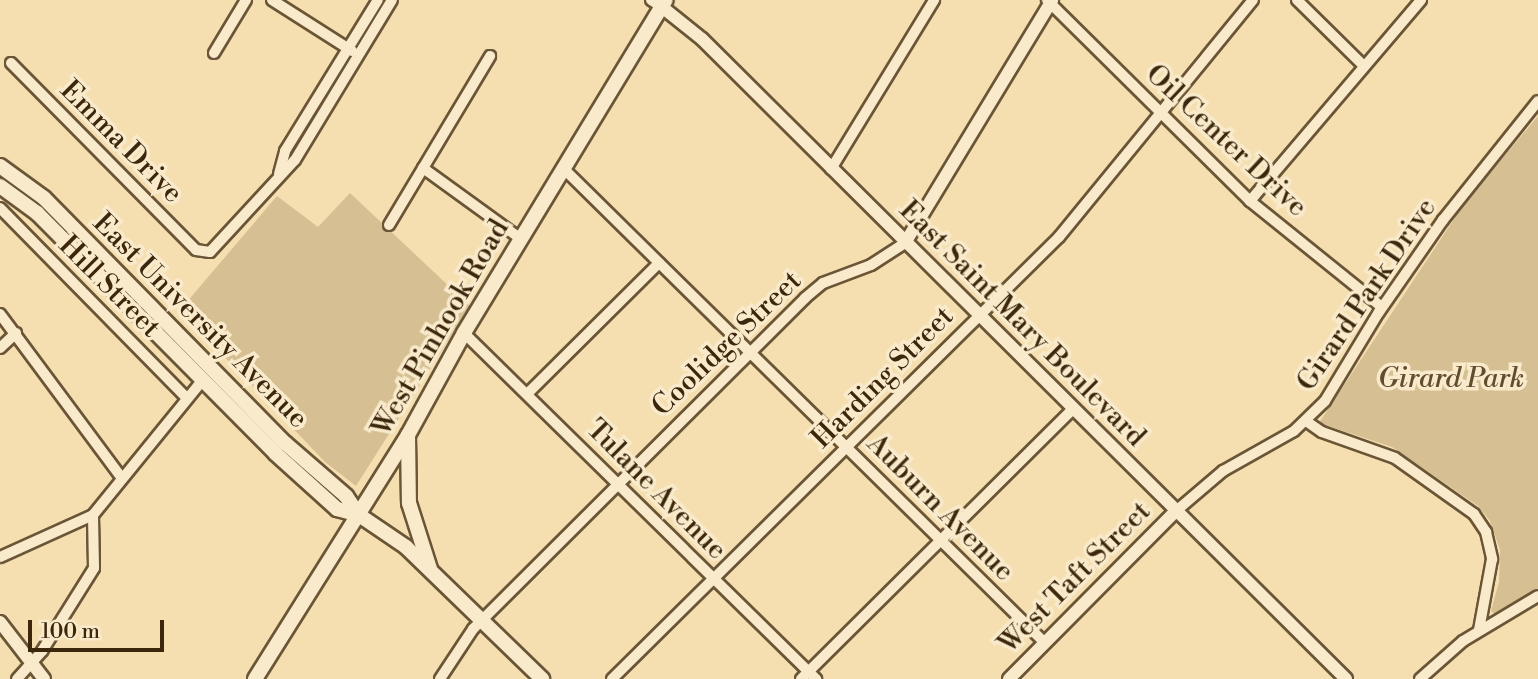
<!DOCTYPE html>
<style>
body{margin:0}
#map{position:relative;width:1538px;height:679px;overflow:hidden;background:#f5deaf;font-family:"Libre Bodoni",serif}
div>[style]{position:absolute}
.green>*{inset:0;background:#d6bf93}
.roads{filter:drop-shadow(2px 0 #6a5536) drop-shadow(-2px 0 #6a5536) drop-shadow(0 2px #6a5536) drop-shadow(0 -2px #6a5536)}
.minor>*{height:10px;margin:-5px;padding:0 5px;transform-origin:5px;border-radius:5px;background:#f8eacb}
.tertiary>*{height:12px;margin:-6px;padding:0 6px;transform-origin:6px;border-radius:6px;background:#f8eacb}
.secondary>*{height:14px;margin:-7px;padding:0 7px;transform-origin:7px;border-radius:7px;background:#f8eacb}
span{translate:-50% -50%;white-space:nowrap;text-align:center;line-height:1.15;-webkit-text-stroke:7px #f8eacb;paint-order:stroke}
.street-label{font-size:28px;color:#3c270d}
.park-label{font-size:28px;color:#624d2e;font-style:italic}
.scale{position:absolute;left:28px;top:620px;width:136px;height:32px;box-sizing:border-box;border:4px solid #3c270d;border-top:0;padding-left:9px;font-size:21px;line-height:24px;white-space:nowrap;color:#3c270d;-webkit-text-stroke:5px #f8eacb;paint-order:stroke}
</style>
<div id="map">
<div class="green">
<i style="clip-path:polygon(1538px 116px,1538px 590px,1495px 614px,1491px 611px,1499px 582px,1500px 550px,1490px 521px,1478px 506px,1392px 447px,1319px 423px,1464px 204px)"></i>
<i style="clip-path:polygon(350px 193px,470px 306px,356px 486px,325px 462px,180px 310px,277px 196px,318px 227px)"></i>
</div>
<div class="roads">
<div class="minor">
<i style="left:272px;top:0;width:95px;rotate:32.5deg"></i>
<i style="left:651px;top:0;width:13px;rotate:32deg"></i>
<i style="left:1047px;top:0;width:286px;rotate:44.7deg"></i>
<i style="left:1250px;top:201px;width:169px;rotate:38.8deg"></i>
<i style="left:1297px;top:0;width:94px;rotate:44.6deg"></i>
<i style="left:214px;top:53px;width:62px;rotate:-58.9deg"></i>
<i style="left:11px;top:63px;width:263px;rotate:45.3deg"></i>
<i style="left:196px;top:250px;width:14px;rotate:8deg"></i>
<i style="left:210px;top:252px;width:125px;rotate:-47.3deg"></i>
<i style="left:295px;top:160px;width:187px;rotate:-58.8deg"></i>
<i style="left:423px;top:168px;width:121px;rotate:35.9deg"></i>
<i style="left:564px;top:169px;width:675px;rotate:44.58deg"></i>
<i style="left:831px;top:169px;width:198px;rotate:-58.6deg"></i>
<i style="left:279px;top:174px;width:24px;rotate:-75deg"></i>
<i style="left:285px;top:151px;width:177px;rotate:-58.4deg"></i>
<i style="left:1250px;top:201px;width:264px;rotate:-49.6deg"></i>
<i style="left:0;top:208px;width:265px;rotate:45.5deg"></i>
<i style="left:389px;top:225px;width:197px;rotate:-59.1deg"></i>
<i style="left:0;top:314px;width:203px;rotate:53.4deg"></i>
<i style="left:464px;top:333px;width:494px;rotate:44.5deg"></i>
<i style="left:0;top:348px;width:22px;rotate:-43deg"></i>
<i style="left:527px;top:394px;width:186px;rotate:-44.8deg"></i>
<i style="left:1306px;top:421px;width:19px;rotate:35deg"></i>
<i style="left:1322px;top:432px;width:77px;rotate:19.6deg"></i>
<i style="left:1395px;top:458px;width:97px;rotate:35.3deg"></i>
<i style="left:1474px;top:514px;width:22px;rotate:56deg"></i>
<i style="left:1486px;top:532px;width:28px;rotate:77deg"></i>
<i style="left:1492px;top:559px;width:72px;rotate:100.4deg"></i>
<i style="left:1176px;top:511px;width:62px;rotate:-40.4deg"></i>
<i style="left:1223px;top:471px;width:81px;rotate:-29.4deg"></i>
<i style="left:1294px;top:431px;width:43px;rotate:-44.1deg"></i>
<i style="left:1325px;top:401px;width:104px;rotate:-58.8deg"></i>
<i style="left:1379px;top:312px;width:112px;rotate:-55.2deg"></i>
<i style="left:1443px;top:220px;width:152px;rotate:-51.4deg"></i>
<i style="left:0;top:557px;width:102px;rotate:-24.3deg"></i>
<i style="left:17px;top:679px;width:38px;rotate:-48deg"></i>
<i style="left:42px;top:651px;width:98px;rotate:-57.9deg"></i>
<i style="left:94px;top:568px;width:53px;rotate:-91.1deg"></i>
<i style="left:93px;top:515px;width:173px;rotate:-50.9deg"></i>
<i style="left:440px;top:679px;width:60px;rotate:-56.6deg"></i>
<i style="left:473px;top:629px;width:469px;rotate:-44.9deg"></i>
<i style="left:805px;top:298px;width:23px;rotate:-40deg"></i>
<i style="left:823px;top:283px;width:51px;rotate:-20.6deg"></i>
<i style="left:871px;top:265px;width:40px;rotate:-32.9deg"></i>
<i style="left:612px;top:679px;width:629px;rotate:-44.68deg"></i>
<i style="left:1059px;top:237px;width:306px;rotate:-50.7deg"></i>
<i style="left:801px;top:679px;width:383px;rotate:-44.8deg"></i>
<i style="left:1420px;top:679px;width:57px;rotate:-41.5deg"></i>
<i style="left:1463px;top:641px;width:87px;rotate:-31deg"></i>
</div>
<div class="tertiary">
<i style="left:662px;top:7px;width:51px;rotate:38.7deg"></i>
<i style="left:702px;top:39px;width:908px;rotate:44.82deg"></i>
<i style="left:905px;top:243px;width:284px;rotate:-58.8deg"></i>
<i style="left:0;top:622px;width:72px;rotate:52.3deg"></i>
<i style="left:1009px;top:679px;width:237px;rotate:-45.2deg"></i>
</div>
<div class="secondary">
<i style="left:0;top:166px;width:54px;rotate:36deg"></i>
<i style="left:44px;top:198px;width:344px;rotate:45.5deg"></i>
<i style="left:285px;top:443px;width:81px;rotate:41deg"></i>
<i style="left:346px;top:496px;width:23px;rotate:56deg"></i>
<i style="left:0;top:186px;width:46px;rotate:36.1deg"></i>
<i style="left:37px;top:213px;width:338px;rotate:45.2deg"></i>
<i style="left:275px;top:453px;width:84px;rotate:42.1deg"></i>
<i style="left:337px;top:509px;width:23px;rotate:15deg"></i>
<i style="left:359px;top:515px;width:57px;rotate:34.2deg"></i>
<i style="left:406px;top:547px;width:190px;rotate:44.1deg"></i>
<i style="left:408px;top:435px;width:68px;rotate:89.2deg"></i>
<i style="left:409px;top:503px;width:69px;rotate:72.3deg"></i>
<i style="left:255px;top:679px;width:288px;rotate:-57.9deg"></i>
<i style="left:408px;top:435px;width:116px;rotate:-61.2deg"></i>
<i style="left:464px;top:333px;width:389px;rotate:-58.8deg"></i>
</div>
</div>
<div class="street-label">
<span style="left:1226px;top:141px;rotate:43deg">Oil Center Drive</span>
<span style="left:121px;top:142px;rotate:45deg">Emma Drive</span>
<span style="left:109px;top:287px;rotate:45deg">Hill Street</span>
<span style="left:1367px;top:295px;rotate:-56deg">Girard Park Drive</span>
<span style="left:200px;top:321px;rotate:45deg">East University Avenue</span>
<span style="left:1022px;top:324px;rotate:45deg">East Saint Mary Boulevard</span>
<span style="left:441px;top:328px;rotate:-60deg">West Pinhook Road</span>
<span style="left:727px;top:344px;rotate:-44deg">Coolidge Street</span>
<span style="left:883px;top:378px;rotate:-45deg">Harding Street</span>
<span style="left:656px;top:490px;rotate:45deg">Tulane Avenue</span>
<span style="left:940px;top:508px;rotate:45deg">Auburn Avenue</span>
<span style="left:1075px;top:578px;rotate:-45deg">West Taft Street</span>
</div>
<div class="park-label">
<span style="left:1451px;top:379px">Girard Park</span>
</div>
<div class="scale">100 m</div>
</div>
